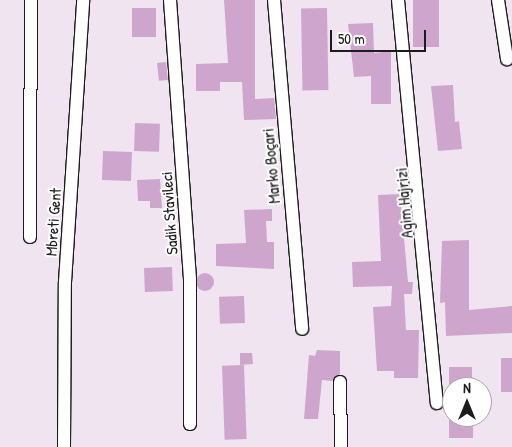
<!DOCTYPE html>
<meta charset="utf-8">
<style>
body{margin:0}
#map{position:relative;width:512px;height:447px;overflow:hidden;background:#f0e4f0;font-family:"Patrick Hand",sans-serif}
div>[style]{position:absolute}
.building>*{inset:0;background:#cea6cd;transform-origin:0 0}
.round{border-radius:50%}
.roads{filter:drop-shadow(1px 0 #1c1c1c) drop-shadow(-1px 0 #1c1c1c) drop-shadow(0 1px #1c1c1c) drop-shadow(0 -1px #1c1c1c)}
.minor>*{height:12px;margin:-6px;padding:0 6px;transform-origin:6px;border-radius:6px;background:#fff}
span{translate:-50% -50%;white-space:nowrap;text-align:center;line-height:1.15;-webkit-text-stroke:4px #fff;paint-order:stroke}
.street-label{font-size:16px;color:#1c1c1c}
.north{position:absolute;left:442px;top:377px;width:50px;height:50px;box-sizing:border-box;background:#fff;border:1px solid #a4a4a4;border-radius:50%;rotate:0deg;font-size:14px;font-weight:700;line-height:20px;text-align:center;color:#1c1c1c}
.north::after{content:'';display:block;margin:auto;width:18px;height:22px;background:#1c1c1c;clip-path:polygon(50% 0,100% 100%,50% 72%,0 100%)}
.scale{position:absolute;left:330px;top:30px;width:96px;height:22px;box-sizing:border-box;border:2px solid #1c1c1c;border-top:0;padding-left:6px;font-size:15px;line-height:18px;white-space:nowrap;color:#1c1c1c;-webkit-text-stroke:4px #fff;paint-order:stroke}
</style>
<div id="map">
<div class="building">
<i style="clip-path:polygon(224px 0,255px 0,255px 99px,274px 98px,276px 119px,244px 120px,242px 82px,220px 82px,220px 91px,196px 91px,196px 64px,228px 63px)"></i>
<i style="left:413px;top:0;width:26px;height:47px"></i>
<i style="left:132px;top:8px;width:24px;height:29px"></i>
<i style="left:327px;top:8px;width:82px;height:26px;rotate:89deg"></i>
<i style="clip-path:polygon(373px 23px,374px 53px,391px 51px,391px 104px,371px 104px,371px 76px,354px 77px,348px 24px)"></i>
<i style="left:166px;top:62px;width:18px;height:9px;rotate:84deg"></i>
<i style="clip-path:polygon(453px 85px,455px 122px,459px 121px,462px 149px,438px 151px,431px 86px)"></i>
<i style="left:135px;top:123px;width:25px;height:28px;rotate:2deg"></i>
<i style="left:103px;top:151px;width:29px;height:29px;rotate:2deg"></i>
<i style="clip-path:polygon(160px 179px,162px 208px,150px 208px,150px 201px,138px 201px,137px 180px)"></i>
<i style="clip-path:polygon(400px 194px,408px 282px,413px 282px,412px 294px,404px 294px,406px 330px,419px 330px,418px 378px,394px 378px,394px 371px,377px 371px,373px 307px,391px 306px,392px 286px,353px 287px,352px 262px,381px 261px,378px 195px)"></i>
<i style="clip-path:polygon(272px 209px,272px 221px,266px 221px,267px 242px,274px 242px,274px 269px,216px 266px,216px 244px,246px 243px,244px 210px)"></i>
<i style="clip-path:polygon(469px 240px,469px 310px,512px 306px,512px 333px,446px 336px,445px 302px,440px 303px,442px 241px)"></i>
<i style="left:172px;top:267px;width:24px;height:28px;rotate:88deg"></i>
<i class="round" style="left:196px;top:273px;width:18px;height:18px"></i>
<i style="left:244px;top:296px;width:27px;height:25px;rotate:88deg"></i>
<i style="clip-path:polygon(317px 350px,340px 351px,340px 374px,332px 381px,322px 380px,318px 419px,304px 419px,309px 355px,315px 356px)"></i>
<i style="clip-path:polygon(240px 353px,252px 353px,253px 364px,240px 365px)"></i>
<i style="left:501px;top:358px;width:11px;height:34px"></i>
<i style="left:244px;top:365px;width:74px;height:22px;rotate:88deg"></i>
<i style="left:472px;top:367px;width:20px;height:23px;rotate:90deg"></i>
<i style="left:449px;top:417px;width:24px;height:21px"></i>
</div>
<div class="roads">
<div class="minor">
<i style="left:170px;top:0;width:280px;rotate:85.9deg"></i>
<i style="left:190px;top:279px;width:145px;rotate:90deg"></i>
<i style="left:274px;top:0;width:330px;rotate:85.1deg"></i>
<i style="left:398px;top:0;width:405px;rotate:84.5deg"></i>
<i style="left:498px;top:0;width:60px;rotate:81.3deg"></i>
<i style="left:30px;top:237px;width:237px;rotate:-89.8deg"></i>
<i style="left:340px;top:382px;width:65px;rotate:89.1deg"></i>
<i style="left:64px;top:447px;width:165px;rotate:-89.7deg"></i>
<i style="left:65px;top:282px;width:283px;rotate:-86.3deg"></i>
</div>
</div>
<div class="street-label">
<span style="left:271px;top:166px;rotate:-95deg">Marko Boçari</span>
<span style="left:404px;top:203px;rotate:-95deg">Agim Hajrizi</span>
<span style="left:169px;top:213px;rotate:-94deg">Sadik Stavileci</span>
<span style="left:53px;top:222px;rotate:-86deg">Mbreti Gent</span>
</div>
<div class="north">N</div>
<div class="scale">50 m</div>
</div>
